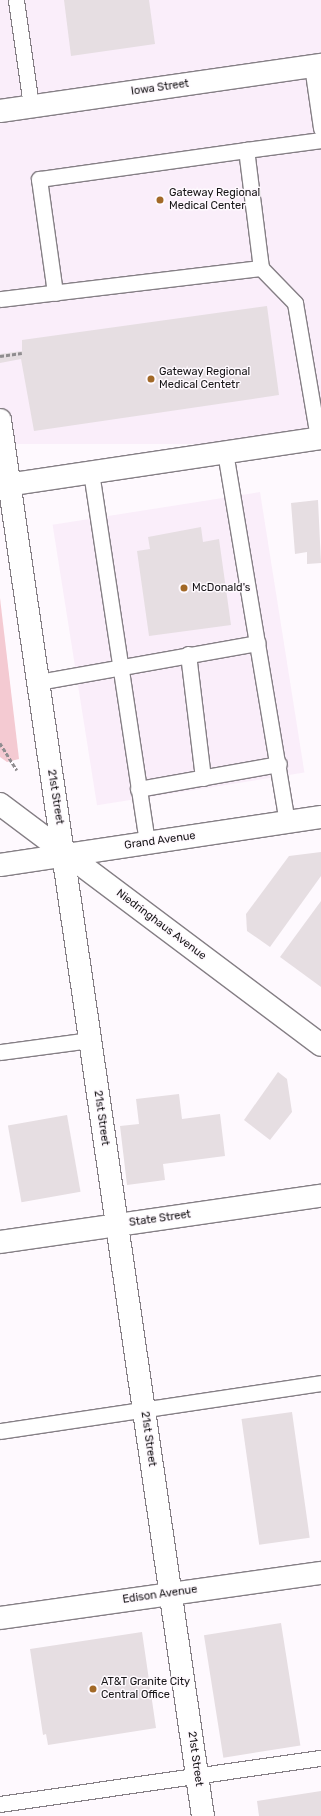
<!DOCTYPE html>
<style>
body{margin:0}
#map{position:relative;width:321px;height:1816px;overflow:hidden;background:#fef9fe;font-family:Rubik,sans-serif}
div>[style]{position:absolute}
.built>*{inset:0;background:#faeefa;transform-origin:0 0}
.green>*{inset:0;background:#f4cad2}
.building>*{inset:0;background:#e6dee2;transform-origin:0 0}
.path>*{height:2.5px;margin-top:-1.25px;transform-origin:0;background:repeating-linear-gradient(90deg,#908d90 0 4px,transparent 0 6px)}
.roads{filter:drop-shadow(1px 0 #857f85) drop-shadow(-1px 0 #857f85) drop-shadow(0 1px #857f85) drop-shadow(0 -1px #857f85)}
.lane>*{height:15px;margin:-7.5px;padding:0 7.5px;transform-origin:7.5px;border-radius:7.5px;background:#fff}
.street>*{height:22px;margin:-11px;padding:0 11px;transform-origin:11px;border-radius:11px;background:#fff}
.secondary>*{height:22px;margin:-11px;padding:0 11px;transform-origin:11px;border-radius:11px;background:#fff}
.dots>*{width:11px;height:11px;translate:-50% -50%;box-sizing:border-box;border:2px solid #fef9fe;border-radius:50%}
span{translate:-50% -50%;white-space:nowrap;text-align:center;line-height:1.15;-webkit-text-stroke:3px #fef9fe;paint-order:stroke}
.street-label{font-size:11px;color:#171517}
.poi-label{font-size:11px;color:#171517}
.left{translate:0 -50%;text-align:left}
</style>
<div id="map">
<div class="built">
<i style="left:0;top:0;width:321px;height:444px"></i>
<i style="left:260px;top:492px;width:284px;height:210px;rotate:81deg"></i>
</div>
<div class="green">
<i style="clip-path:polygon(0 598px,19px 759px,7px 762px,0 757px)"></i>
</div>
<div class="building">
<i style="clip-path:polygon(64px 0,149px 0,155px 44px,71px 56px)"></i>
<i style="clip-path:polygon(267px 306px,279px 395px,34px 431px,21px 359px,0 363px,0 354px,22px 351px,22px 340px)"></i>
<i style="clip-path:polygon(318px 500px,321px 563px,307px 564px,307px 552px,295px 554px,291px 503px)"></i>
<i style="clip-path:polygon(201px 527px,203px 542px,219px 539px,231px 625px,149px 636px,137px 551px,150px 549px,148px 537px)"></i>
<i style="clip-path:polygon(321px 852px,321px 876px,270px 947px,247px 931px,246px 914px,289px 856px)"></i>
<i style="clip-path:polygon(321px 901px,321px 987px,280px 957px)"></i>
<i style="clip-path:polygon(278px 1072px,287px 1079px,292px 1112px,270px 1140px,244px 1120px)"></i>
<i style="clip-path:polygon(179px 1094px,182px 1119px,220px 1114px,225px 1156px,163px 1164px,165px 1180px,127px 1185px,120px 1126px,139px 1124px,136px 1099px)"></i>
<i style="left:67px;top:1115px;width:78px;height:60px;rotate:80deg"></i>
<i style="left:292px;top:1412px;width:127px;height:51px;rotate:82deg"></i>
<i style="left:281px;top:1623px;width:124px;height:78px;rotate:81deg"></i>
<i style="clip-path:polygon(142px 1632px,156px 1728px,48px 1745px,46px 1734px,43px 1735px,30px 1649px)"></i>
<i style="clip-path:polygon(321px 1791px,321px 1816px,259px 1816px,257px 1801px)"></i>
</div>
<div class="path">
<i style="left:0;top:356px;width:22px;rotate:-8deg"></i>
<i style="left:0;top:743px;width:32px;rotate:58deg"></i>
</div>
<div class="roads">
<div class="lane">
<i style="left:16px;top:0;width:107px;rotate:81.9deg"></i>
<i style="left:312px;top:66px;width:63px;rotate:81.7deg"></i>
<i style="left:246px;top:150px;width:76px;rotate:-7.6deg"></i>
<i style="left:261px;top:268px;width:49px;rotate:45.8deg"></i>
<i style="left:295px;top:303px;width:137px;rotate:80.3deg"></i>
<i style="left:0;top:299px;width:263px;rotate:-6.8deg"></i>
<i style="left:261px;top:268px;width:119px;rotate:-97.2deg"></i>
<i style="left:246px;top:150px;width:209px;rotate:172deg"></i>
<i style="left:39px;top:179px;width:115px;rotate:82deg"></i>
<i style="left:225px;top:452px;width:375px;rotate:80.5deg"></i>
<i style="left:91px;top:472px;width:375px;rotate:81.4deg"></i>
<i style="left:188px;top:654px;width:125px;rotate:83.1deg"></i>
<i style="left:38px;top:682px;width:223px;rotate:-10.1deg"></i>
<i style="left:138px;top:789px;width:143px;rotate:-10.1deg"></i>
<i style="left:0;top:1052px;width:91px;rotate:-7.6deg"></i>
<i style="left:0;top:1431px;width:325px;rotate:-8.5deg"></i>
<i style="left:0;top:1804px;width:324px;rotate:-8.2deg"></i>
</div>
<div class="street">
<i style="left:0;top:111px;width:324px;rotate:-8.2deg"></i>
<i style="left:0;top:420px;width:1411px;rotate:81.73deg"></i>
<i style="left:0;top:865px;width:325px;rotate:-8.5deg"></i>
<i style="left:0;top:1242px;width:324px;rotate:-8.2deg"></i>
<i style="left:0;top:1618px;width:324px;rotate:-8deg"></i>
</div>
<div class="secondary">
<i style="left:0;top:486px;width:325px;rotate:-8.5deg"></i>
<i style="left:0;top:804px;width:401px;rotate:36.9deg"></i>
</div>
</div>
<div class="dots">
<i style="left:160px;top:200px;background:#a26927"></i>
<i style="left:151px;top:379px;background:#a26927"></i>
<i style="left:184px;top:588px;background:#a26927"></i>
<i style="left:93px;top:1689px;background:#a26927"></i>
</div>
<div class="street-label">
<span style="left:160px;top:88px;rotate:-8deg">Iowa Street</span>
<span style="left:55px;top:797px;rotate:81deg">21st Street</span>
<span style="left:160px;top:841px;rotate:-8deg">Grand Avenue</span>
<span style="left:161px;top:925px;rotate:37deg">Niedringhaus Avenue</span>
<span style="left:101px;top:1118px;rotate:82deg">21st Street</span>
<span style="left:160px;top:1219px;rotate:-8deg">State Street</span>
<span style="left:148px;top:1439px;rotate:82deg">21st Street</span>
<span style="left:160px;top:1595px;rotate:-8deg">Edison Avenue</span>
<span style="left:195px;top:1759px;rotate:82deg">21st Street</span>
</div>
<div class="poi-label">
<span class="left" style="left:169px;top:200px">Gateway Regional<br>Medical Center</span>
<span class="left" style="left:159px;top:379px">Gateway Regional<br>Medical Centetr</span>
<span class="left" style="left:192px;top:588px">McDonald's</span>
<span class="left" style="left:101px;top:1689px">AT&amp;T Granite City<br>Central Office</span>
</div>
</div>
